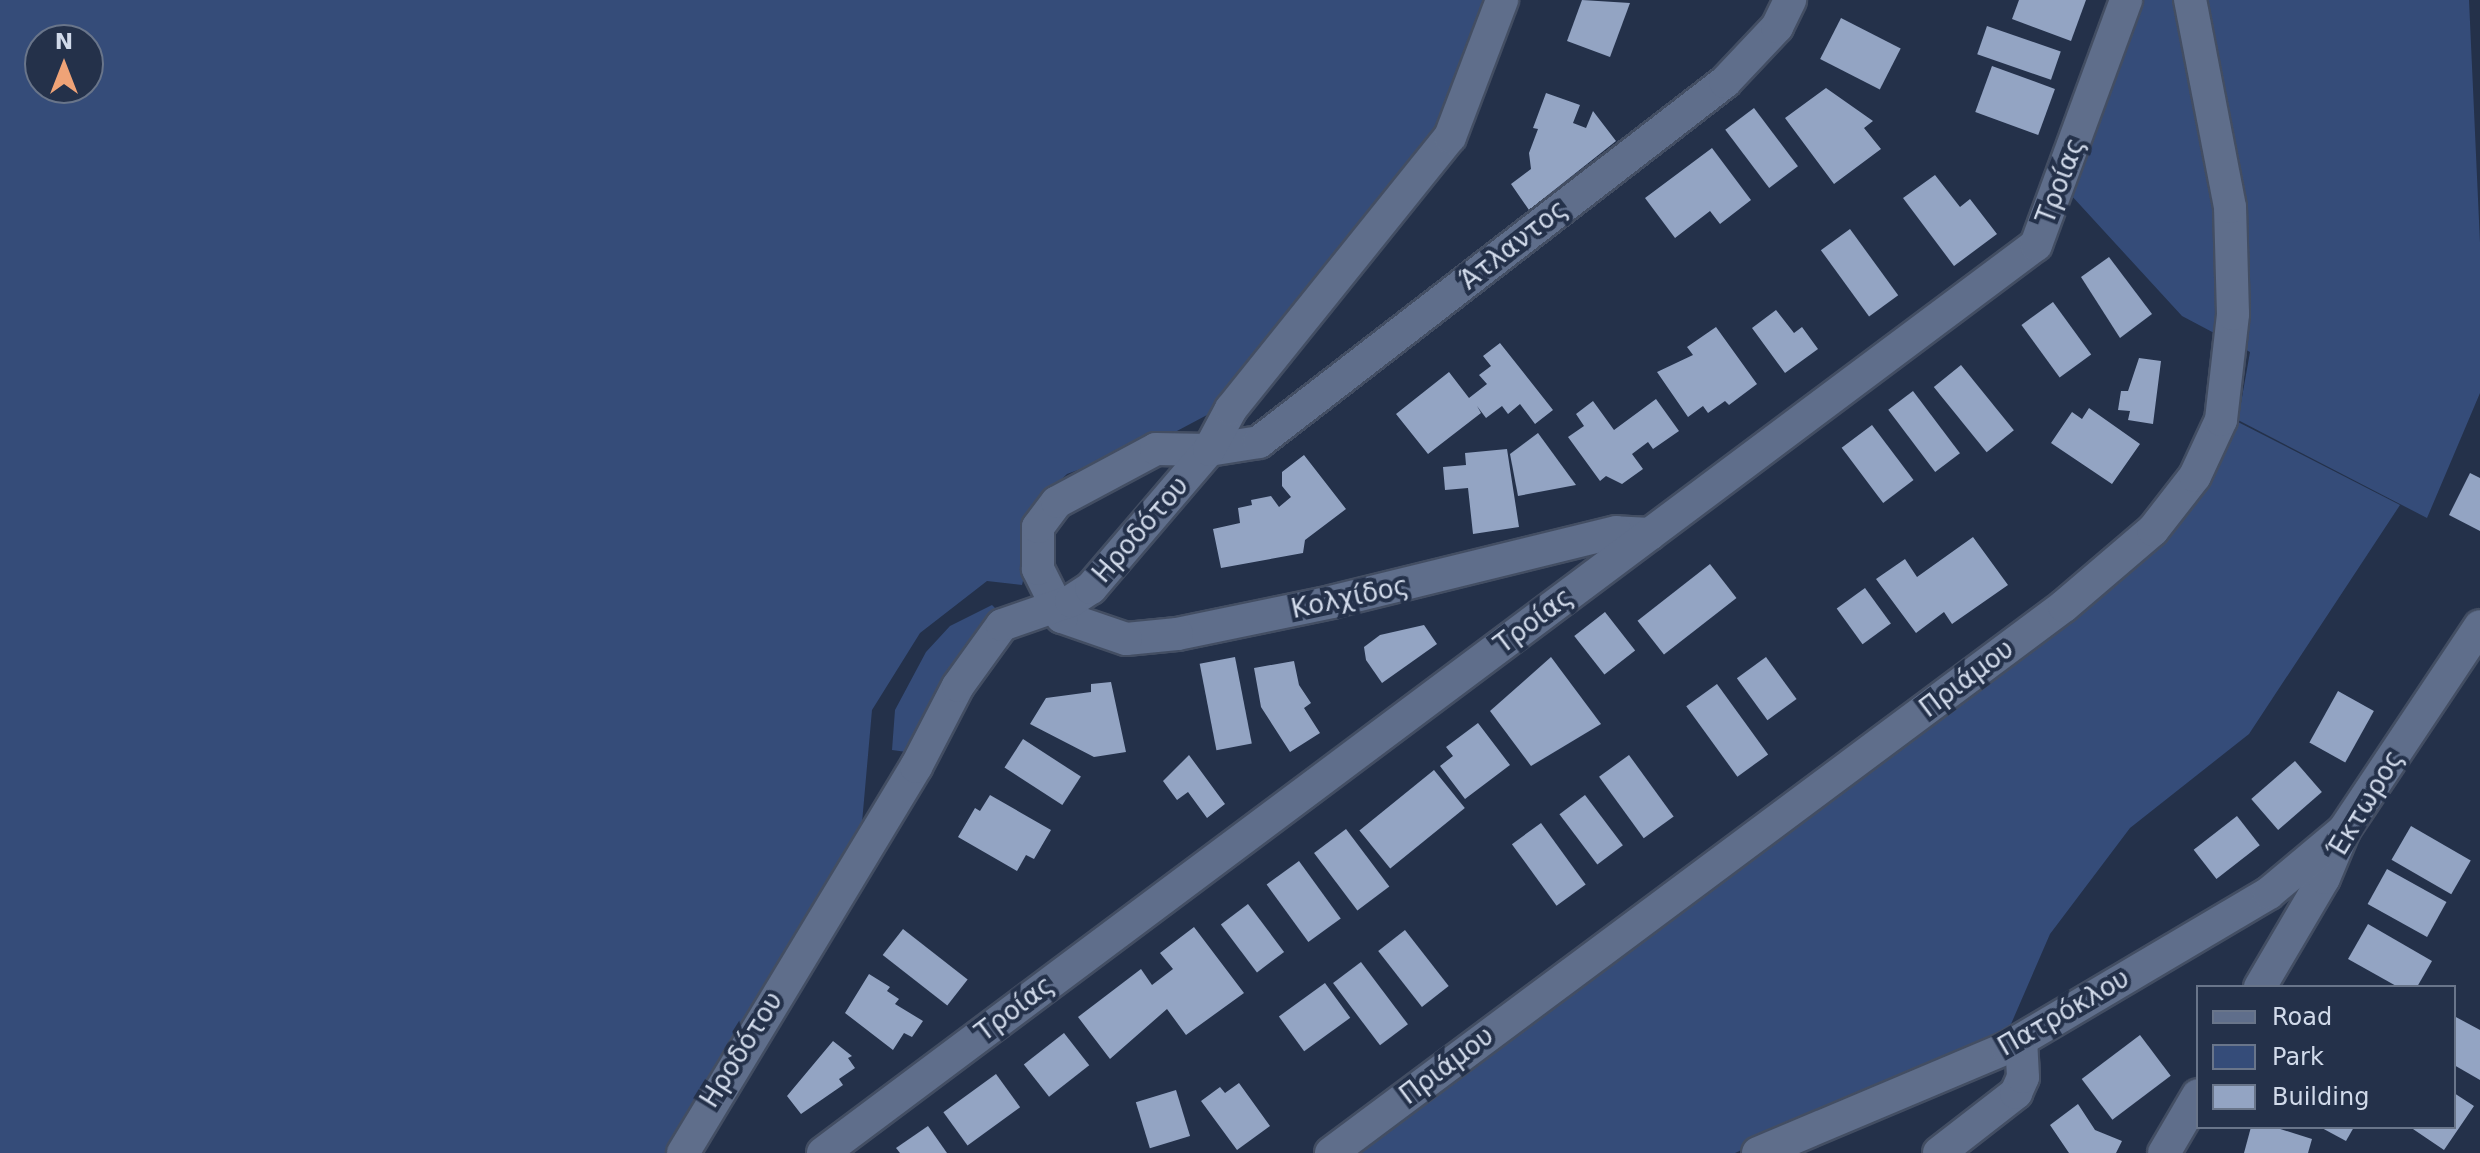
<!DOCTYPE html>
<meta charset="utf-8">
<style>
body{margin:0}
#map{position:relative;width:2480px;height:1153px;overflow:hidden;background:#24314a;font-family:"DejaVu Sans",sans-serif}
div>[style]{position:absolute}
.green>*{inset:0;background:#354c79}
.building>*{inset:0;background:#93a4c3;transform-origin:0 0}
.roads{filter:drop-shadow(2px 0 #434e63) drop-shadow(-2px 0 #434e63) drop-shadow(0 2px #434e63) drop-shadow(0 -2px #434e63)}
.minor>*{height:32px;margin:-16px;padding:0 16px;transform-origin:16px;border-radius:16px;background:#5f6e8b}
span{translate:-50% -50%;white-space:nowrap;text-align:center;line-height:1.15;-webkit-text-stroke:8px #24314a;paint-order:stroke}
.street-label{font-size:26px;color:#d1daea}
.legend{position:absolute;left:2196px;top:985px;width:260px;height:144px;box-sizing:border-box;background:#24314a;border:2px solid #69758a;margin:0;padding:10px 14px;list-style:none;font-size:24px;color:#d1daea}
.legend li{display:flex;align-items:center;gap:16px;height:40px}
.legend b{width:40px;border:2px solid #69758a}
.north{position:absolute;left:24px;top:24px;width:80px;height:80px;box-sizing:border-box;background:#24314a;border:2px solid #69758a;border-radius:50%;rotate:0deg;font-size:22px;font-weight:700;line-height:32px;text-align:center;color:#d1daea}
.north::after{content:'';display:block;margin:auto;width:28px;height:36px;background:#efa377;clip-path:polygon(50% 0,100% 100%,50% 72%,0 100%)}
</style>
<div id="map">
<div class="green">
<i style="clip-path:polygon(evenodd,0 0,1493px 0,1441px 145px,1207px 415px,1160px 440px,1067px 474px,1043px 497px,1022px 585px,987px 581px,920px 633px,872px 710px,861px 834px,665px 1153px,0 1153px,0 0,40px 40px,88px 40px,88px 88px,40px 88px,40px 40px)"></i>
<i style="clip-path:polygon(2142px 0,2469px 0,2480px 243px,2480px 393px,2427px 518px,2238px 420px,2250px 352px,2182px 316px,2070px 194px)"></i>
<i style="clip-path:polygon(2238px 422px,2400px 505px,2249px 734px,2130px 828px,2050px 934px,2008px 1031px,1735px 1153px,1361px 1153px,2097px 599px,2194px 500px)"></i>
<i style="clip-path:polygon(992px 605px,996px 609px,962px 654px,914px 753px,892px 750px,895px 710px,926px 652px,950px 626px)"></i>
</div>
<div class="building">
<i style="clip-path:polygon(1582px 0,1630px 3px,1610px 57px,1567px 41px)"></i>
<i style="clip-path:polygon(2019px 0,2086px 0,2071px 41px,2012px 19px)"></i>
<i style="left:1841px;top:18px;width:67px;height:46px;rotate:27deg"></i>
<i style="left:1987px;top:26px;width:78px;height:30px;rotate:19deg"></i>
<i style="left:1992px;top:66px;width:67px;height:49px;rotate:20deg"></i>
<i style="clip-path:polygon(1826px 88px,1873px 121px,1864px 128px,1881px 149px,1834px 184px,1785px 118px)"></i>
<i style="clip-path:polygon(1546px 93px,1580px 105px,1573px 123px,1586px 128px,1593px 111px,1616px 141px,1529px 210px,1511px 184px,1531px 169px,1529px 153px,1538px 129px,1533px 128px)"></i>
<i style="left:1754px;top:108px;width:73px;height:36px;rotate:53deg"></i>
<i style="clip-path:polygon(1712px 148px,1751px 200px,1720px 224px,1710px 211px,1675px 238px,1645px 198px)"></i>
<i style="clip-path:polygon(1935px 175px,1960px 207px,1970px 199px,1997px 234px,1954px 266px,1903px 198px)"></i>
<i style="left:1850px;top:229px;width:82px;height:36px;rotate:54deg"></i>
<i style="clip-path:polygon(2109px 257px,2152px 314px,2120px 338px,2081px 277px)"></i>
<i style="left:2053px;top:302px;width:65px;height:39px;rotate:54deg"></i>
<i style="clip-path:polygon(1776px 310px,1794px 333px,1802px 327px,1818px 349px,1785px 373px,1752px 328px)"></i>
<i style="clip-path:polygon(1716px 327px,1757px 384px,1729px 405px,1725px 401px,1708px 413px,1703px 406px,1688px 417px,1657px 372px,1693px 355px,1687px 347px)"></i>
<i style="clip-path:polygon(1500px 343px,1553px 410px,1535px 424px,1520px 404px,1508px 414px,1502px 406px,1486px 418px,1477px 406px,1481px 413px,1428px 454px,1396px 414px,1449px 372px,1469px 398px,1487px 384px,1479px 375px,1491px 366px,1483px 356px)"></i>
<i style="clip-path:polygon(2139px 358px,2161px 361px,2153px 424px,2128px 420px,2130px 411px,2118px 410px,2121px 391px,2128px 391px)"></i>
<i style="left:1961px;top:365px;width:84px;height:35px;rotate:51deg"></i>
<i style="left:1913px;top:391px;width:78px;height:31px;rotate:53deg"></i>
<i style="clip-path:polygon(1656px 399px,1679px 431px,1653px 449px,1648px 442px,1632px 454px,1643px 469px,1622px 484px,1606px 476px,1600px 481px,1568px 437px,1584px 426px,1576px 414px,1593px 401px,1614px 430px)"></i>
<i style="clip-path:polygon(2089px 408px,2140px 444px,2112px 484px,2051px 443px,2072px 412px,2082px 419px)"></i>
<i style="left:1872px;top:425px;width:69px;height:38px;rotate:53deg"></i>
<i style="clip-path:polygon(1538px 433px,1576px 485px,1518px 496px,1510px 454px)"></i>
<i style="clip-path:polygon(1507px 449px,1519px 527px,1473px 534px,1468px 488px,1445px 490px,1443px 467px,1466px 465px,1465px 453px)"></i>
<i style="clip-path:polygon(1304px 455px,1346px 509px,1305px 540px,1303px 553px,1221px 568px,1213px 529px,1240px 523px,1238px 508px,1252px 505px,1251px 500px,1271px 496px,1279px 507px,1291px 497px,1282px 486px,1282px 472px)"></i>
<i style="clip-path:polygon(2470px 473px,2480px 478px,2480px 531px,2449px 515px)"></i>
<i style="clip-path:polygon(1973px 537px,2008px 585px,1952px 624px,1944px 612px,1916px 633px,1876px 579px,1905px 559px,1917px 577px)"></i>
<i style="left:1710px;top:564px;width:43px;height:92px;rotate:52deg"></i>
<i style="left:1865px;top:588px;width:44px;height:35px;rotate:54deg"></i>
<i style="left:1605px;top:612px;width:49px;height:39px;rotate:52deg"></i>
<i style="clip-path:polygon(1424px 625px,1437px 644px,1382px 683px,1366px 660px,1364px 647px,1380px 635px)"></i>
<i style="left:1235px;top:657px;width:88px;height:36px;rotate:79deg"></i>
<i style="clip-path:polygon(1551px 657px,1601px 724px,1531px 766px,1490px 711px)"></i>
<i style="left:1766px;top:657px;width:52px;height:36px;rotate:54deg"></i>
<i style="clip-path:polygon(1294px 661px,1299px 685px,1311px 703px,1304px 708px,1320px 733px,1290px 752px,1261px 707px,1254px 668px)"></i>
<i style="clip-path:polygon(1111px 682px,1126px 752px,1094px 757px,1030px 724px,1046px 698px,1091px 692px,1091px 684px)"></i>
<i style="left:1717px;top:684px;width:87px;height:38px;rotate:54deg"></i>
<i style="left:2338px;top:691px;width:41px;height:59px;rotate:29deg"></i>
<i style="clip-path:polygon(1478px 723px,1510px 765px,1465px 799px,1440px 766px,1453px 756px,1446px 747px)"></i>
<i style="left:1023px;top:739px;width:69px;height:34px;rotate:33deg"></i>
<i style="clip-path:polygon(1189px 755px,1225px 804px,1207px 818px,1188px 792px,1177px 800px,1163px 781px)"></i>
<i style="left:1629px;top:755px;width:76px;height:37px;rotate:54deg"></i>
<i style="left:2295px;top:761px;width:41px;height:58px;rotate:49deg"></i>
<i style="left:1434px;top:770px;width:49px;height:96px;rotate:51deg"></i>
<i style="clip-path:polygon(990px 795px,1051px 830px,1034px 859px,1026px 855px,1017px 871px,958px 837px,975px 808px,980px 811px)"></i>
<i style="left:1585px;top:795px;width:63px;height:32px;rotate:53deg"></i>
<i style="left:2237px;top:816px;width:37px;height:55px;rotate:52deg"></i>
<i style="left:1541px;top:823px;width:76px;height:36px;rotate:54deg"></i>
<i style="left:2411px;top:826px;width:69px;height:39px;rotate:30deg"></i>
<i style="left:1346px;top:829px;width:72px;height:40px;rotate:53deg"></i>
<i style="left:1299px;top:861px;width:71px;height:40px;rotate:54deg"></i>
<i style="left:2387px;top:869px;width:68px;height:40px;rotate:29deg"></i>
<i style="left:1248px;top:904px;width:60px;height:34px;rotate:53deg"></i>
<i style="clip-path:polygon(2368px 924px,2432px 961px,2417px 987px,2398px 987px,2348px 959px)"></i>
<i style="clip-path:polygon(1194px 927px,1244px 993px,1186px 1035px,1167px 1009px,1110px 1059px,1078px 1017px,1141px 969px,1152px 985px,1173px 969px,1160px 953px)"></i>
<i style="left:903px;top:929px;width:82px;height:33px;rotate:38deg"></i>
<i style="left:1405px;top:930px;width:71px;height:34px;rotate:52deg"></i>
<i style="left:1361px;top:962px;width:78px;height:35px;rotate:53deg"></i>
<i style="clip-path:polygon(869px 974px,890px 987px,887px 991px,899px 999px,895px 1004px,923px 1021px,912px 1037px,904px 1033px,893px 1050px,845px 1013px)"></i>
<i style="left:1325px;top:983px;width:43px;height:57px;rotate:54deg"></i>
<i style="clip-path:polygon(2454px 1016px,2480px 1030px,2480px 1080px,2454px 1065px)"></i>
<i style="left:1064px;top:1033px;width:41px;height:51px;rotate:52deg"></i>
<i style="left:2140px;top:1035px;width:51px;height:73px;rotate:53deg"></i>
<i style="clip-path:polygon(833px 1041px,852px 1056px,848px 1058px,855px 1068px,839px 1079px,843px 1085px,801px 1114px,787px 1096px)"></i>
<i style="left:996px;top:1074px;width:41px;height:65px;rotate:54deg"></i>
<i style="clip-path:polygon(1239px 1083px,1270px 1126px,1237px 1150px,1201px 1101px,1220px 1087px,1225px 1093px)"></i>
<i style="left:1176px;top:1090px;width:48px;height:42px;rotate:73deg"></i>
<i style="clip-path:polygon(2454px 1093px,2474px 1106px,2444px 1150px,2410px 1127px,2454px 1127px)"></i>
<i style="clip-path:polygon(2078px 1104px,2095px 1130px,2122px 1141px,2116px 1153px,2069px 1153px,2050px 1125px)"></i>
<i style="clip-path:polygon(928px 1126px,947px 1153px,900px 1153px,896px 1148px)"></i>
<i style="clip-path:polygon(2251px 1127px,2274px 1127px,2312px 1139px,2308px 1153px,2244px 1153px)"></i>
<i style="clip-path:polygon(2320px 1127px,2354px 1127px,2346px 1141px)"></i>
</div>
<div class="roads">
<div class="minor">
<i style="left:1650px;top:534px;width:34px;rotate:-177deg"></i>
<i style="left:1616px;top:532px;width:292px;rotate:166.2deg"></i>
<i style="left:1332px;top:602px;width:158px;rotate:168.3deg"></i>
<i style="left:1177px;top:634px;width:51px;rotate:174.4deg"></i>
<i style="left:1126px;top:639px;width:68px;rotate:-161deg"></i>
<i style="left:1062px;top:617px;width:54px;rotate:-116.6deg"></i>
<i style="left:1038px;top:569px;width:42px;rotate:-90deg"></i>
<i style="left:1038px;top:527px;width:31px;rotate:-53deg"></i>
<i style="left:1057px;top:502px;width:112px;rotate:-28.2deg"></i>
<i style="left:1156px;top:449px;width:53px;rotate:1.1deg"></i>
<i style="left:1209px;top:450px;width:51px;rotate:-9.1deg"></i>
<i style="left:1259px;top:442px;width:589px;rotate:-37.69deg"></i>
<i style="left:1725px;top:82px;width:76px;rotate:-46.6deg"></i>
<i style="left:1777px;top:27px;width:30px;rotate:-64deg"></i>
<i style="left:2260px;top:987px;width:126px;rotate:-59.6deg"></i>
<i style="left:2324px;top:878px;width:52px;rotate:-67.4deg"></i>
<i style="left:2344px;top:830px;width:245px;rotate:-56.3deg"></i>
<i style="left:683px;top:1153px;width:451px;rotate:-58.9deg"></i>
<i style="left:916px;top:767px;width:91px;rotate:-62.6deg"></i>
<i style="left:958px;top:686px;width:75px;rotate:-54.2deg"></i>
<i style="left:1002px;top:625px;width:73px;rotate:-19.2deg"></i>
<i style="left:1071px;top:601px;width:24px;rotate:-33deg"></i>
<i style="left:1091px;top:588px;width:182px;rotate:-49.5deg"></i>
<i style="left:1209px;top:450px;width:47px;rotate:-61.8deg"></i>
<i style="left:1231px;top:409px;width:349px;rotate:-51.2deg"></i>
<i style="left:1450px;top:137px;width:147px;rotate:-69.2deg"></i>
<i style="left:823px;top:1153px;width:1515px;rotate:-36.82deg"></i>
<i style="left:2036px;top:245px;width:261px;rotate:-69.8deg"></i>
<i style="left:1331px;top:1153px;width:915px;rotate:-36.73deg"></i>
<i style="left:2064px;top:606px;width:117px;rotate:-40.5deg"></i>
<i style="left:2153px;top:530px;width:68px;rotate:-52.1deg"></i>
<i style="left:2195px;top:476px;width:62px;rotate:-65.1deg"></i>
<i style="left:2221px;top:420px;width:107px;rotate:-83.5deg"></i>
<i style="left:2233px;top:314px;width:107px;rotate:-91.6deg"></i>
<i style="left:2230px;top:207px;width:211px;rotate:-100.9deg"></i>
<i style="left:1758px;top:1153px;width:270px;rotate:-22.9deg"></i>
<i style="left:2007px;top:1048px;width:304px;rotate:-30.6deg"></i>
<i style="left:2269px;top:893px;width:98px;rotate:-40deg"></i>
<i style="left:1939px;top:1153px;width:98px;rotate:-37.9deg"></i>
<i style="left:2016px;top:1093px;width:17px;rotate:-66deg"></i>
<i style="left:2023px;top:1077px;width:37px;rotate:-93deg"></i>
<i style="left:2164px;top:1153px;width:67px;rotate:-59.6deg"></i>
</div>
</div>
<div class="street-label">
<span style="left:2061px;top:181px;rotate:-69deg">Τροίας</span>
<span style="left:1514px;top:245px;rotate:-38deg">Άτλαντος</span>
<span style="left:1141px;top:530px;rotate:-49deg">Ηροδότου</span>
<span style="left:1350px;top:598px;rotate:-12deg">Κολχίδος</span>
<span style="left:1534px;top:621px;rotate:-37deg">Τροίας</span>
<span style="left:1967px;top:679px;rotate:-37deg">Πριάμου</span>
<span style="left:2366px;top:804px;rotate:-59deg">Έκτωρος</span>
<span style="left:1015px;top:1009px;rotate:-37deg">Τροίας</span>
<span style="left:2064px;top:1013px;rotate:-30deg">Πατρόκλου</span>
<span style="left:742px;top:1050px;rotate:-58deg">Ηροδότου</span>
<span style="left:1447px;top:1066px;rotate:-37deg">Πριάμου</span>
</div>
<ul class="legend">
<li><b style="height:10px;background:#5f6e8b"></b>Road</li>
<li><b style="height:22px;background:#354c79"></b>Park</li>
<li><b style="height:22px;background:#93a4c3"></b>Building</li>
</ul>
<div class="north">N</div>
</div>
